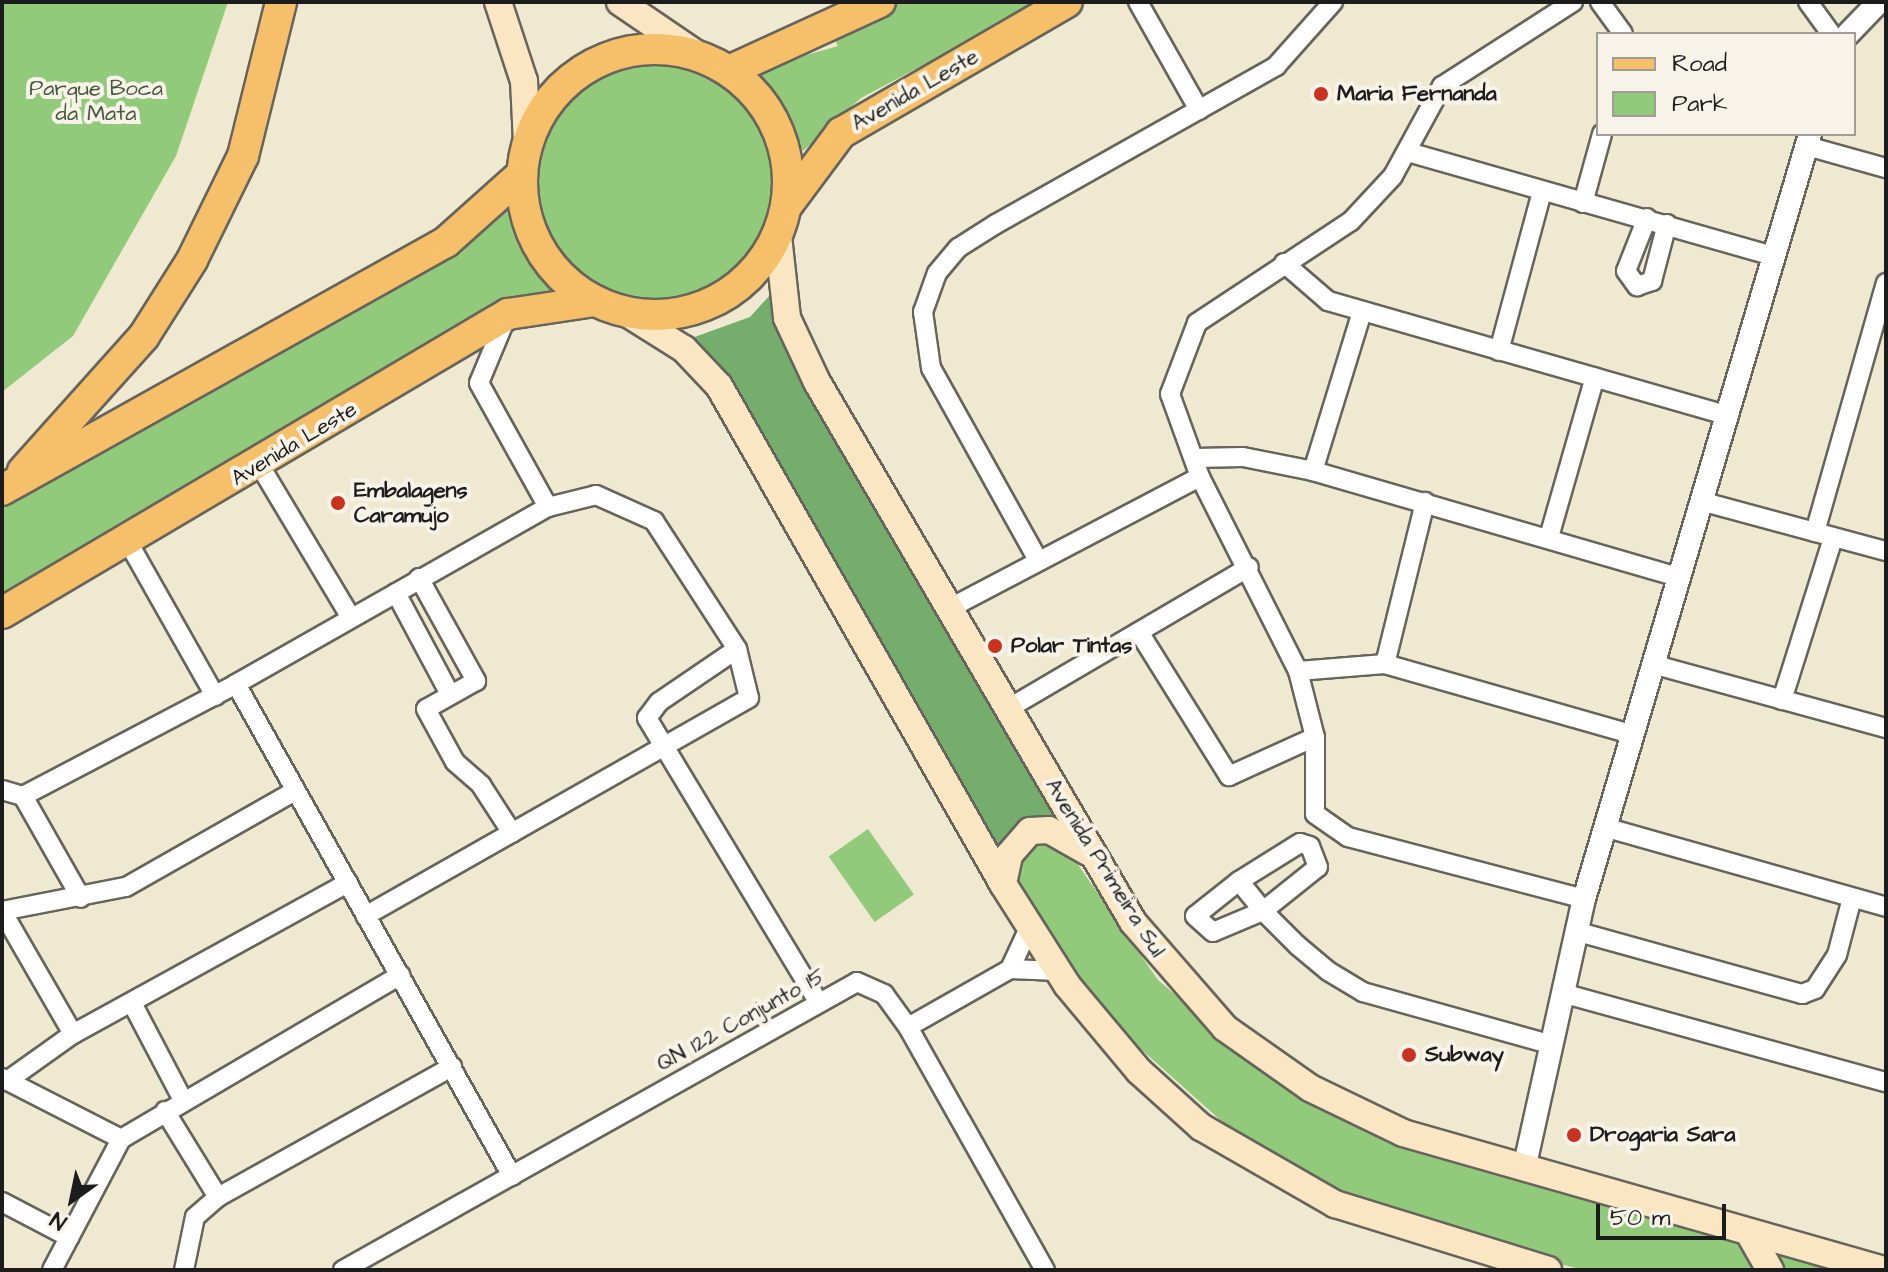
<!DOCTYPE html>
<style>
body{margin:0}
#map{position:relative;width:1888px;height:1272px;overflow:hidden;background:#f0e9d1;font-family:"Architects Daughter",sans-serif}
div>[style]{position:absolute}
.green>*{inset:0;background:#92ca7c;transform-origin:0 0}
.round{border-radius:50%}
.forest>*{inset:0;background:#75ae6c}
.roads{filter:drop-shadow(2px 0 #66645b) drop-shadow(-2px 0 #66645b) drop-shadow(0 2px #66645b) drop-shadow(0 -2px #66645b)}
.minor>*{height:18px;margin:-9px;padding:0 9px;transform-origin:9px;border-radius:9px;background:#fff}
.tertiary>*{height:22px;margin:-11px;padding:0 11px;transform-origin:11px;border-radius:11px;background:#fff}
.secondary>*{height:26px;margin:-13px;padding:0 13px;transform-origin:13px;border-radius:13px;background:#fbe6c4}
.primary>*{height:30px;margin:-15px;padding:0 15px;transform-origin:15px;border-radius:15px;background:#f6c06b}
.primary>.ring{margin:-15px;padding:0;box-sizing:content-box;background:none;border:30px solid #f6c06b;border-radius:50%}
.dots>*{width:22px;height:22px;translate:-50% -50%;box-sizing:border-box;border:4px solid #f7f3e8;border-radius:50%}
span{translate:-50% -50%;white-space:nowrap;text-align:center;line-height:1.15;-webkit-text-stroke:8px #f7f3e8;paint-order:stroke}
.park-label{font-size:22px;color:#45593e}
.street-label{font-size:22px;color:#1c1c1c}
.poi-label{font-size:22px;color:#1c1c1c;font-weight:700}
.left{translate:0 -50%;text-align:left}
.frame{position:absolute;inset:0;border:4px solid #1c1c1c;pointer-events:none}
.legend{position:absolute;left:1596px;top:32px;width:260px;height:104px;box-sizing:border-box;background:#f7f3e8;border:2px solid #9f9d96;margin:0;padding:10px 14px;list-style:none;font-size:24px;color:#1c1c1c}
.legend li{display:flex;align-items:center;gap:16px;height:40px}
.legend b{width:40px;border:2px solid #9f9d96}
.north{position:absolute;left:32px;top:1160px;width:80px;height:80px;-webkit-text-stroke:6px #f7f3e8;paint-order:stroke;rotate:213deg;font-size:22px;font-weight:700;line-height:32px;text-align:center;color:#1c1c1c}
.north::after{content:'';display:block;margin:auto;width:28px;height:36px;background:#1c1c1c;clip-path:polygon(50% 0,100% 100%,50% 72%,0 100%)}
.scale{position:absolute;left:1596px;top:1204px;width:130px;height:36px;box-sizing:border-box;border:4px solid #1c1c1c;border-top:0;padding-left:10px;font-size:24px;line-height:28px;white-space:nowrap;color:#1c1c1c;-webkit-text-stroke:6px #f7f3e8;paint-order:stroke}
</style>
<div id="map">
<div class="green">
<i style="clip-path:polygon(2px 2px,228px 2px,176px 156px,73px 336px,2px 392px)"></i>
<i style="clip-path:polygon(896px 2px,1042px 2px,861px 98px,803px 151px,754px 70px,838px 46px,834px 38px)"></i>
<i class="round" style="left:535px;top:63px;width:238px;height:238px"></i>
<i style="clip-path:polygon(511px 168px,509px 206px,522px 248px,562px 301px,2px 612px,2px 501px,451px 251px)"></i>
<i style="left:868px;top:829px;width:80px;height:48px;rotate:55deg"></i>
<i style="clip-path:polygon(1047px 843px,1070px 853px,1158px 980px,1290px 1092px,1388px 1143px,1752px 1244px,1765px 1270px,1584px 1270px,1493px 1248px,1339px 1192px,1227px 1126px,1097px 1010px,1016px 880px,1024px 849px)"></i>
<i style="clip-path:polygon(1777px 1249px,1858px 1270px,1785px 1270px)"></i>
</div>
<div class="forest">
<i style="clip-path:polygon(770px 295px,779px 328px,1065px 825px,998px 857px,733px 379px,689px 339px,750px 317px)"></i>
</div>
<div class="roads">
<div class="minor">
<i style="left:1138px;top:2px;width:124px;rotate:60.5deg"></i>
<i style="left:1573px;top:2px;width:156px;rotate:147.3deg"></i>
<i style="left:1442px;top:86px;width:102px;rotate:118.6deg"></i>
<i style="left:1393px;top:176px;width:62px;rotate:133deg"></i>
<i style="left:1351px;top:221px;width:185px;rotate:146.5deg"></i>
<i style="left:1197px;top:323px;width:76px;rotate:110.8deg"></i>
<i style="left:1170px;top:394px;width:88px;rotate:70.1deg"></i>
<i style="left:1200px;top:477px;width:217px;rotate:63.2deg"></i>
<i style="left:1298px;top:671px;width:68px;rotate:75.6deg"></i>
<i style="left:1315px;top:737px;width:77px;rotate:90deg"></i>
<i style="left:1315px;top:814px;width:40px;rotate:34.9deg"></i>
<i style="left:1348px;top:837px;width:244px;rotate:14.7deg"></i>
<i style="left:1600px;top:2px;width:39px;rotate:54deg"></i>
<i style="left:1808px;top:2px;width:39px;rotate:54deg"></i>
<i style="left:1807px;top:146px;width:82px;rotate:15.6deg"></i>
<i style="left:1408px;top:152px;width:379px;rotate:15.9deg"></i>
<i style="left:1583px;top:203px;width:72px;rotate:-74.6deg"></i>
<i style="left:1647px;top:218px;width:57px;rotate:111.6deg"></i>
<i style="left:1626px;top:271px;width:19px;rotate:54deg"></i>
<i style="left:1637px;top:286px;width:16px;rotate:-18deg"></i>
<i style="left:1652px;top:281px;width:59px;rotate:-75.3deg"></i>
<i style="left:1284px;top:263px;width:58px;rotate:40.8deg"></i>
<i style="left:1328px;top:301px;width:417px;rotate:16deg"></i>
<i style="left:506px;top:318px;width:70px;rotate:112.6deg"></i>
<i style="left:479px;top:383px;width:142px;rotate:60.9deg"></i>
<i style="left:1499px;top:351px;width:165px;rotate:-74.9deg"></i>
<i style="left:1195px;top:458px;width:48px;rotate:-1.2deg"></i>
<i style="left:1243px;top:457px;width:71px;rotate:11.3deg"></i>
<i style="left:1313px;top:471px;width:383px;rotate:16.2deg"></i>
<i style="left:259px;top:464px;width:177px;rotate:59.1deg"></i>
<i style="left:1313px;top:471px;width:166px;rotate:-72.9deg"></i>
<i style="left:1704px;top:502px;width:188px;rotate:15.1deg"></i>
<i style="left:1815px;top:532px;width:259px;rotate:-74.1deg"></i>
<i style="left:1549px;top:537px;width:166px;rotate:-74deg"></i>
<i style="left:128px;top:542px;width:177px;rotate:60.5deg"></i>
<i style="left:1038px;top:560px;width:220px;rotate:-119.1deg"></i>
<i style="left:931px;top:368px;width:57px;rotate:-98.1deg"></i>
<i style="left:923px;top:312px;width:41px;rotate:-70.3deg"></i>
<i style="left:937px;top:273px;width:33px;rotate:-50deg"></i>
<i style="left:958px;top:248px;width:45px;rotate:-32.3deg"></i>
<i style="left:996px;top:224px;width:322px;rotate:-29.4deg"></i>
<i style="left:1276px;top:66px;width:86px;rotate:-48.3deg"></i>
<i style="left:419px;top:578px;width:118px;rotate:61deg"></i>
<i style="left:476px;top:681px;width:57px;rotate:150.8deg"></i>
<i style="left:426px;top:709px;width:60px;rotate:61.3deg"></i>
<i style="left:455px;top:762px;width:35px;rotate:41deg"></i>
<i style="left:481px;top:785px;width:57px;rotate:57.1deg"></i>
<i style="left:396px;top:593px;width:115px;rotate:61.9deg"></i>
<i style="left:950px;top:608px;width:282px;rotate:-27.7deg"></i>
<i style="left:1139px;top:632px;width:170px;rotate:58deg"></i>
<i style="left:1229px;top:776px;width:94px;rotate:-24.4deg"></i>
<i style="left:737px;top:649px;width:94px;rotate:145.8deg"></i>
<i style="left:659px;top:702px;width:20px;rotate:127deg"></i>
<i style="left:647px;top:718px;width:333px;rotate:58.9deg"></i>
<i style="left:1385px;top:664px;width:167px;rotate:-76.1deg"></i>
<i style="left:1652px;top:664px;width:243px;rotate:15.3deg"></i>
<i style="left:1298px;top:671px;width:87px;rotate:-4.6deg"></i>
<i style="left:1385px;top:664px;width:255px;rotate:15.9deg"></i>
<i style="left:236px;top:684px;width:359px;rotate:-29.6deg"></i>
<i style="left:548px;top:507px;width:49px;rotate:-14deg"></i>
<i style="left:596px;top:495px;width:64px;rotate:24.1deg"></i>
<i style="left:654px;top:521px;width:153px;rotate:57deg"></i>
<i style="left:737px;top:649px;width:50px;rotate:76.2deg"></i>
<i style="left:749px;top:698px;width:441px;rotate:150.4deg"></i>
<i style="left:1782px;top:700px;width:170px;rotate:-72.5deg"></i>
<i style="left:1009px;top:708px;width:278px;rotate:-30.4deg"></i>
<i style="left:2px;top:790px;width:22px;rotate:16deg"></i>
<i style="left:23px;top:796px;width:241px;rotate:-27.7deg"></i>
<i style="left:236px;top:684px;width:564px;rotate:60.71deg"></i>
<i style="left:23px;top:796px;width:117px;rotate:60.4deg"></i>
<i style="left:1604px;top:827px;width:293px;rotate:15.8deg"></i>
<i style="left:1239px;top:881px;width:56px;rotate:141.5deg"></i>
<i style="left:1195px;top:916px;width:24px;rotate:42deg"></i>
<i style="left:1213px;top:932px;width:54px;rotate:-22.8deg"></i>
<i style="left:1263px;top:911px;width:70px;rotate:-38.7deg"></i>
<i style="left:1318px;top:867px;width:22px;rotate:-111deg"></i>
<i style="left:1310px;top:846px;width:10px;rotate:-163deg"></i>
<i style="left:1300px;top:843px;width:72px;rotate:148.1deg"></i>
<i style="left:1239px;top:881px;width:38px;rotate:51deg"></i>
<i style="left:1263px;top:911px;width:48px;rotate:45deg"></i>
<i style="left:1297px;top:945px;width:40px;rotate:40deg"></i>
<i style="left:1328px;top:971px;width:41px;rotate:31deg"></i>
<i style="left:1363px;top:992px;width:193px;rotate:15.6deg"></i>
<i style="left:2px;top:911px;width:126px;rotate:-11deg"></i>
<i style="left:126px;top:887px;width:194px;rotate:-29.6deg"></i>
<i style="left:2px;top:911px;width:142px;rotate:60deg"></i>
<i style="left:1575px;top:931px;width:236px;rotate:15.5deg"></i>
<i style="left:1802px;top:994px;width:14px;rotate:-21deg"></i>
<i style="left:1815px;top:989px;width:40px;rotate:-57.1deg"></i>
<i style="left:1837px;top:955px;width:59px;rotate:-75.3deg"></i>
<i style="left:1010px;top:969px;width:47px;rotate:-65.1deg"></i>
<i style="left:1562px;top:993px;width:336px;rotate:15.4deg"></i>
<i style="left:132px;top:1003px;width:110px;rotate:62.3deg"></i>
<i style="left:908px;top:1027px;width:117px;rotate:-29.6deg"></i>
<i style="left:1010px;top:969px;width:48px;rotate:2.4deg"></i>
<i style="left:2px;top:1078px;width:134px;rotate:27.1deg"></i>
<i style="left:121px;top:1139px;width:324px;rotate:-30.4deg"></i>
<i style="left:7px;top:1081px;width:81px;rotate:-35.5deg"></i>
<i style="left:73px;top:1034px;width:314px;rotate:-28.8deg"></i>
<i style="left:165px;top:1111px;width:101px;rotate:58.4deg"></i>
<i style="left:2px;top:1202px;width:76px;rotate:27.6deg"></i>
<i style="left:52px;top:1270px;width:148px;rotate:-62.2deg"></i>
<i style="left:184px;top:1270px;width:54px;rotate:-78.3deg"></i>
<i style="left:195px;top:1217px;width:30px;rotate:-41deg"></i>
<i style="left:218px;top:1197px;width:268px;rotate:-29.1deg"></i>
<i style="left:343px;top:1270px;width:589px;rotate:-29.26deg"></i>
<i style="left:857px;top:982px;width:30px;rotate:24deg"></i>
<i style="left:884px;top:994px;width:41px;rotate:54deg"></i>
<i style="left:908px;top:1027px;width:279px;rotate:60.6deg"></i>
</div>
<div class="tertiary">
<i style="left:1848px;top:34px;width:45px;rotate:-45.9deg"></i>
<i style="left:1524px;top:1169px;width:277px;rotate:-77.5deg"></i>
<i style="left:1584px;top:899px;width:798px;rotate:-73.54deg"></i>
</div>
<div class="secondary">
<i style="left:498px;top:2px;width:83px;rotate:71.8deg"></i>
<i style="left:524px;top:81px;width:62px;rotate:87.2deg"></i>
<i style="left:620px;top:2px;width:98px;rotate:34.2deg"></i>
<i style="left:778px;top:236px;width:82px;rotate:83.7deg"></i>
<i style="left:787px;top:318px;width:71px;rotate:64.9deg"></i>
<i style="left:817px;top:382px;width:626px;rotate:59.66deg"></i>
<i style="left:1133px;top:922px;width:140px;rotate:49deg"></i>
<i style="left:1225px;top:1028px;width:104px;rotate:35.2deg"></i>
<i style="left:1310px;top:1088px;width:103px;rotate:25.8deg"></i>
<i style="left:1403px;top:1133px;width:500px;rotate:15.9deg"></i>
<i style="left:625px;top:312px;width:70px;rotate:32.1deg"></i>
<i style="left:684px;top:349px;width:51px;rotate:46.6deg"></i>
<i style="left:719px;top:386px;width:573px;rotate:60.3deg"></i>
<i style="left:1003px;top:884px;width:120px;rotate:57.6deg"></i>
<i style="left:1067px;top:985px;width:112px;rotate:50.1deg"></i>
<i style="left:1139px;top:1071px;width:84px;rotate:42.1deg"></i>
<i style="left:1201px;top:1127px;width:155px;rotate:29.9deg"></i>
<i style="left:1335px;top:1204px;width:223px;rotate:17.2deg"></i>
<i style="left:1003px;top:884px;width:30px;rotate:-78deg"></i>
<i style="left:1009px;top:855px;width:32px;rotate:-49deg"></i>
<i style="left:1030px;top:831px;width:19px;rotate:-3deg"></i>
<i style="left:1049px;top:830px;width:45px;rotate:29.4deg"></i>
<i style="left:1749px;top:1233px;width:43px;rotate:60.4deg"></i>
</div>
<div class="primary">
<i class="ring" style="left:522px;top:49px;width:236px;height:236px"></i>
<i style="left:729px;top:71px;width:166px;rotate:-24.6deg"></i>
<i style="left:788px;top:204px;width:89px;rotate:-53.3deg"></i>
<i style="left:841px;top:133px;width:261px;rotate:-30.1deg"></i>
<i style="left:23px;top:471px;width:181px;rotate:-48.1deg"></i>
<i style="left:144px;top:336px;width:90px;rotate:-57.7deg"></i>
<i style="left:192px;top:260px;width:116px;rotate:-63.9deg"></i>
<i style="left:243px;top:156px;width:159px;rotate:-76.1deg"></i>
<i style="left:2px;top:490px;width:509px;rotate:-29.19deg"></i>
<i style="left:446px;top:242px;width:102px;rotate:-41.8deg"></i>
<i style="left:2px;top:613px;width:588px;rotate:-30.58deg"></i>
<i style="left:508px;top:314px;width:88px;rotate:-8.5deg"></i>
</div>
</div>
<div class="dots">
<i style="left:1321px;top:94px;background:#c8321e"></i>
<i style="left:338px;top:503px;background:#c8321e"></i>
<i style="left:995px;top:646px;background:#c8321e"></i>
<i style="left:1409px;top:1055px;background:#c8321e"></i>
<i style="left:1574px;top:1135px;background:#c8321e"></i>
</div>
<div class="park-label">
<span style="left:96px;top:101px">Parque Boca<br>da Mata</span>
</div>
<div class="street-label">
<span style="left:915px;top:90px;rotate:-30deg">Avenida Leste</span>
<span style="left:294px;top:444px;rotate:-31deg">Avenida Leste</span>
<span style="left:1105px;top:868px;rotate:58deg">Avenida Primeira Sul</span>
<span style="left:741px;top:1020px;rotate:-29deg">QN 122 Conjunto 15</span>
</div>
<div class="poi-label">
<span class="left" style="left:1337px;top:94px">Maria Fernanda</span>
<span class="left" style="left:354px;top:503px">Embalagens<br>Caramujo</span>
<span class="left" style="left:1011px;top:646px">Polar Tintas</span>
<span class="left" style="left:1425px;top:1055px">Subway</span>
<span class="left" style="left:1590px;top:1135px">Drogaria Sara</span>
</div>
<div class="frame"></div>
<ul class="legend">
<li><b style="height:10px;background:#f6c06b"></b>Road</li>
<li><b style="height:22px;background:#92ca7c"></b>Park</li>
</ul>
<div class="north">N</div>
<div class="scale">50 m</div>
</div>
